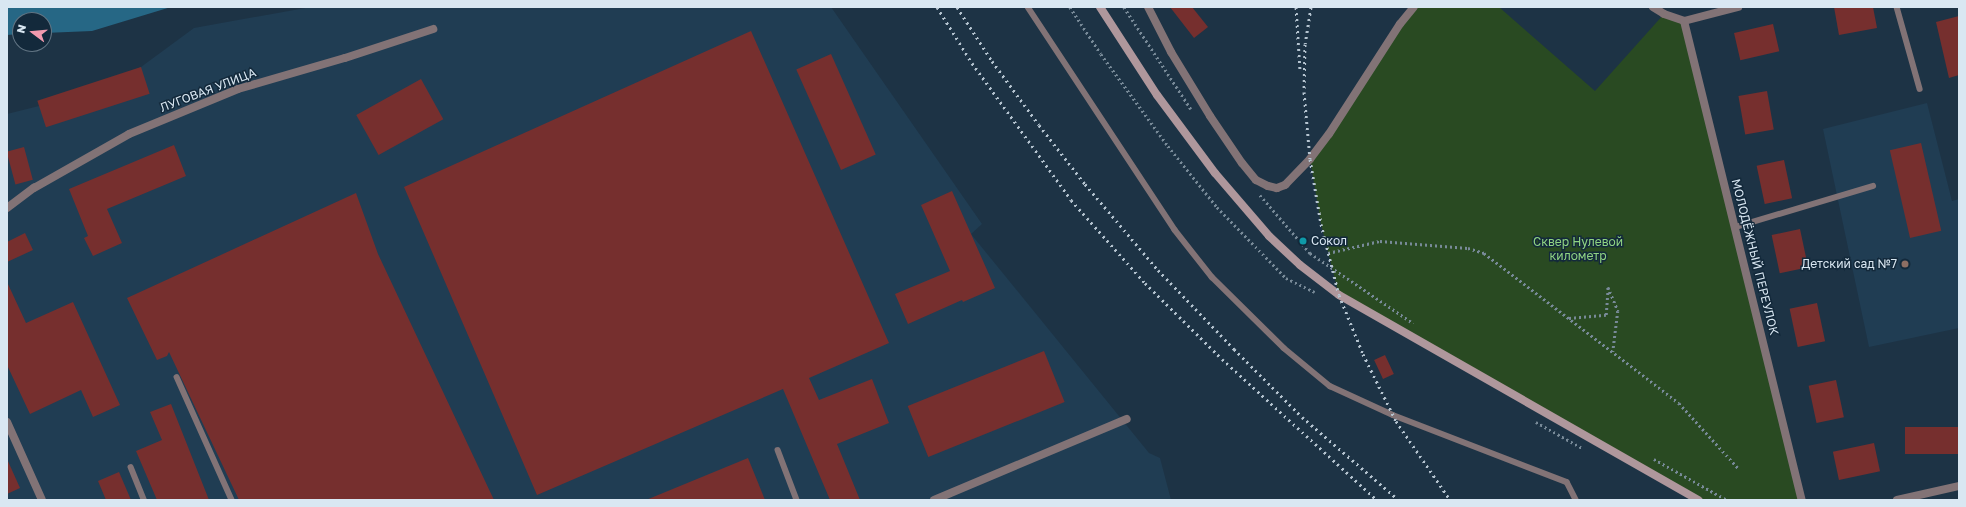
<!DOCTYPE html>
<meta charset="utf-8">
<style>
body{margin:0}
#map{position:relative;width:1966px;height:507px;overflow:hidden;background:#1d3345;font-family:"Golos Text",sans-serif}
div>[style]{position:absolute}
.built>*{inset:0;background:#203d53}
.green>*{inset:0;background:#294a22}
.water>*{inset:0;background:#266785}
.building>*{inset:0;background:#762f2e;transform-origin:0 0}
.path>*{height:2.5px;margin-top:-1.25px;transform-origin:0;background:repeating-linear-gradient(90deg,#788a98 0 2px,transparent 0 5px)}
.service>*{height:5.5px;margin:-2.75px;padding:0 2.75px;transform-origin:2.75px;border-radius:2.75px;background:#827376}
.minor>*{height:8px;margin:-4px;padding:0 4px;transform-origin:4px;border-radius:4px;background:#827376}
.secondary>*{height:8px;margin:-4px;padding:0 4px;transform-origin:4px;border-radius:4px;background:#af979c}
.rail>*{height:3px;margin-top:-1.5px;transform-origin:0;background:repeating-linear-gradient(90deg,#b5c4d0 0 2px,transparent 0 6px)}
.dots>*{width:11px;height:11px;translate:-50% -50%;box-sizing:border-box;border:2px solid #13293b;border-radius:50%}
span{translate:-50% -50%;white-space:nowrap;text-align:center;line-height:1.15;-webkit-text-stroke:3px #13293b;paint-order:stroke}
.street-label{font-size:12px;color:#d9e7f2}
.poi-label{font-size:12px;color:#d9e7f2}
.left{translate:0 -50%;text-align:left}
.right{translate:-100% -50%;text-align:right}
.park-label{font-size:12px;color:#90d482}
.frame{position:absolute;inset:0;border:8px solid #d9e7f2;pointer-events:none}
.north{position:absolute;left:12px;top:12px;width:40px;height:40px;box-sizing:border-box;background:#13293b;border:1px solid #627584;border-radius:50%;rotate:286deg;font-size:11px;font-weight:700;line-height:16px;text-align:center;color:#d9e7f2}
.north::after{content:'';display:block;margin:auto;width:14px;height:18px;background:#f29aae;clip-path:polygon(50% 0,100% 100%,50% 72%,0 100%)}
</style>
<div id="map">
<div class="built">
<i style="clip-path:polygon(311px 7px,831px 7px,982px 224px,971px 234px,1149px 453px,1160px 458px,1171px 500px,7px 500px,7px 114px,39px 106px,141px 67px,194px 28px)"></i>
<i style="clip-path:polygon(1927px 103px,1952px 201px,1959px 199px,1959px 328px,1869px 347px,1823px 129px)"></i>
</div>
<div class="green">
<i style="clip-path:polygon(1414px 7px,1499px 7px,1595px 91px,1664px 14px,1684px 21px,1802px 500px,1699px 500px,1339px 295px,1321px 224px,1310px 159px)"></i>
</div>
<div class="water">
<i style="clip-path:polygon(7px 7px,171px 7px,92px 31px,44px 33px,44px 20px,20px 20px,20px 34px,7px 35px)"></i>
</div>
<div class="building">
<i style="clip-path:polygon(1170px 7px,1192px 7px,1208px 27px,1194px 38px)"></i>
<i style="clip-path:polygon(1834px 7px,1873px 7px,1877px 28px,1839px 35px)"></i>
<i style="clip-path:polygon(1959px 16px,1959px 75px,1949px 78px,1936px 22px)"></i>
<i style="left:1773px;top:24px;width:28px;height:40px;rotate:77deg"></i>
<i style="clip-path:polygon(751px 31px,889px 343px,809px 378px,819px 400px,872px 379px,889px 423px,837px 444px,860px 500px,830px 500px,783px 389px,537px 495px,404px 187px)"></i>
<i style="left:831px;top:54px;width:110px;height:38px;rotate:66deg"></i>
<i style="left:141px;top:67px;width:28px;height:109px;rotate:72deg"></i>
<i style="left:421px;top:79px;width:46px;height:74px;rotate:61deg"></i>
<i style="left:1767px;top:91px;width:39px;height:29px;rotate:80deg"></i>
<i style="left:1921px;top:143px;width:90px;height:32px;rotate:77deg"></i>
<i style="clip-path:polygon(174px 145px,186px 176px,107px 209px,122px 243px,93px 256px,84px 238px,88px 236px,69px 189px)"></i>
<i style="left:24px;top:147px;width:34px;height:18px;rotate:75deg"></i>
<i style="left:1784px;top:160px;width:39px;height:28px;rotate:78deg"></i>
<i style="clip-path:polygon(952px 191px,995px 288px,963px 302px,962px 300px,908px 324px,895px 294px,950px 271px,921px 205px)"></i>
<i style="clip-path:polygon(356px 193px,378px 254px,494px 500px,239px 500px,169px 352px,167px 356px,157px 360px,127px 298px)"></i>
<i style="left:1800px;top:229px;width:39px;height:29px;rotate:78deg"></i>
<i style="clip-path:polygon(25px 233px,33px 250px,7px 262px,7px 242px)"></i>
<i style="clip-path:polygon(7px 282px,26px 323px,73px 302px,120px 405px,93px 417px,81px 390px,30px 414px,7px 365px)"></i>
<i style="left:1817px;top:303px;width:39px;height:28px;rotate:78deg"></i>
<i style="left:1044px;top:351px;width:55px;height:147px;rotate:68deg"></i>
<i style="left:1385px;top:355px;width:21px;height:12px;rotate:65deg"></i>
<i style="left:1836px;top:380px;width:38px;height:28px;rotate:78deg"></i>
<i style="clip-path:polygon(171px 404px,209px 500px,157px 500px,136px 451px,162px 440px,150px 412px)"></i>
<i style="left:1959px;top:427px;width:27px;height:54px;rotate:90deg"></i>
<i style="left:1874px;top:443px;width:29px;height:42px;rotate:78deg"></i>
<i style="clip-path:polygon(748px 458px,765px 500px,646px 500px)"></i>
<i style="clip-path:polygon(7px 459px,20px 488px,7px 494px)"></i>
<i style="clip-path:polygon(119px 472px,131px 500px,106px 500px,98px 481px)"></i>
</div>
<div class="path">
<i style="left:1070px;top:7px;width:56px;rotate:56.6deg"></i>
<i style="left:1101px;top:54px;width:114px;rotate:53.9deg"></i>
<i style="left:1168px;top:146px;width:78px;rotate:51.2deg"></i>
<i style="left:1217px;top:207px;width:99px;rotate:45.8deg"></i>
<i style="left:1286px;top:278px;width:32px;rotate:26deg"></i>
<i style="left:1124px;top:7px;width:122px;rotate:56.7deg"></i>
<i style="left:1260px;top:195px;width:77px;rotate:49.2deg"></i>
<i style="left:1310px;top:253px;width:125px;rotate:34.2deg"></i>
<i style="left:1328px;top:253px;width:53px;rotate:-13deg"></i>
<i style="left:1380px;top:241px;width:88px;rotate:4.5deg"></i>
<i style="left:1468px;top:248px;width:17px;rotate:17deg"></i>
<i style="left:1484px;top:253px;width:246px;rotate:37.6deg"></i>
<i style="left:1679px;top:403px;width:89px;rotate:47.7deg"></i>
<i style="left:1569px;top:318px;width:37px;rotate:-5deg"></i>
<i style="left:1606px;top:315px;width:28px;rotate:-86deg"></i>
<i style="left:1608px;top:287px;width:26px;rotate:67deg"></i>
<i style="left:1618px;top:311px;width:41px;rotate:97deg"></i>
<i style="left:1536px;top:422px;width:53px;rotate:29.5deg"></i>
<i style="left:1654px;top:459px;width:84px;rotate:29.3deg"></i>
</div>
<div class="service">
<i style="left:1028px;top:7px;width:267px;rotate:56.6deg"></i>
<i style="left:1175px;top:230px;width:60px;rotate:51.8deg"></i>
<i style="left:1212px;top:277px;width:101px;rotate:44.6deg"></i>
<i style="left:1284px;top:348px;width:60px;rotate:39.6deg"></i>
<i style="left:1330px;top:386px;width:69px;rotate:24.7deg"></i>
<i style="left:1393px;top:415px;width:186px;rotate:21.1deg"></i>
<i style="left:1567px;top:482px;width:20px;rotate:63deg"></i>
<i style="left:1897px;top:7px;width:85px;rotate:74.3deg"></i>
<i style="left:1736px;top:227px;width:143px;rotate:-16.7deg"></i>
<i style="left:177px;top:377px;width:135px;rotate:65.9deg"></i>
<i style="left:778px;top:450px;width:53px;rotate:69.2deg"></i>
<i style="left:131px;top:467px;width:35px;rotate:68deg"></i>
</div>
<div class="minor">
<i style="left:1148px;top:7px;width:51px;rotate:62.9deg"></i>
<i style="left:1171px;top:52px;width:75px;rotate:58.6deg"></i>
<i style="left:1210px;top:116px;width:57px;rotate:55.8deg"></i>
<i style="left:1242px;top:163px;width:22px;rotate:51deg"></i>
<i style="left:1256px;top:180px;width:13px;rotate:27deg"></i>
<i style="left:1268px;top:186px;width:9px;rotate:13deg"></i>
<i style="left:1277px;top:188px;width:9px;rotate:-21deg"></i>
<i style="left:1285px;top:185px;width:36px;rotate:-46deg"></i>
<i style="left:1310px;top:159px;width:31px;rotate:-53deg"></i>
<i style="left:1329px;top:134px;width:131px;rotate:-57.2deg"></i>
<i style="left:1400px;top:24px;width:22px;rotate:-51deg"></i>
<i style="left:1653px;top:7px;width:13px;rotate:32deg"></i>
<i style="left:1664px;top:14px;width:21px;rotate:19deg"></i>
<i style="left:1684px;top:21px;width:56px;rotate:-14.5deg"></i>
<i style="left:1684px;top:21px;width:493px;rotate:76.2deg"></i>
<i style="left:7px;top:208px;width:34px;rotate:-37deg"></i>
<i style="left:34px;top:188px;width:109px;rotate:-29.6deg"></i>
<i style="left:129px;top:134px;width:118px;rotate:-22.4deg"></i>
<i style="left:238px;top:89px;width:111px;rotate:-16.2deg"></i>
<i style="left:345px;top:58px;width:93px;rotate:-18.2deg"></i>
<i style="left:7px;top:422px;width:85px;rotate:65.8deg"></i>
<i style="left:934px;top:500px;width:209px;rotate:-22.8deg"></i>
<i style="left:1897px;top:500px;width:64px;rotate:-12.7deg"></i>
</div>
<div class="secondary">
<i style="left:1100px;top:7px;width:105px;rotate:57.1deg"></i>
<i style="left:1157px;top:95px;width:97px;rotate:53.4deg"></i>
<i style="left:1215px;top:173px;width:83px;rotate:49.4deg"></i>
<i style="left:1269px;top:236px;width:42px;rotate:43.1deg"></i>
<i style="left:1300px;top:265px;width:49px;rotate:37.6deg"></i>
<i style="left:1339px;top:295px;width:414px;rotate:29.7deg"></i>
</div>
<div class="rail">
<i style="left:937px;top:7px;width:66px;rotate:58deg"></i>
<i style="left:972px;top:63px;width:169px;rotate:54.1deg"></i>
<i style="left:1071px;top:200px;width:111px;rotate:48.3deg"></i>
<i style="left:1145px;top:283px;width:108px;rotate:44.6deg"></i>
<i style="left:1222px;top:359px;width:210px;rotate:42.3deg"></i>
<i style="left:957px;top:7px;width:64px;rotate:57.1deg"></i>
<i style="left:992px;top:61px;width:79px;rotate:53.7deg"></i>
<i style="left:1039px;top:125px;width:75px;rotate:52.1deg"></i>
<i style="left:1085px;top:184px;width:113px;rotate:49.7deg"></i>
<i style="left:1158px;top:270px;width:110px;rotate:46.1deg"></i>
<i style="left:1234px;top:349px;width:96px;rotate:45deg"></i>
<i style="left:1302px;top:417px;width:128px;rotate:40.6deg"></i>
<i style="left:1296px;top:7px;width:63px;rotate:86.4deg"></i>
<i style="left:1311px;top:7px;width:37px;rotate:99deg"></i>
<i style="left:1305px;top:44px;width:48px;rotate:91.2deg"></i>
<i style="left:1304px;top:92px;width:67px;rotate:84.9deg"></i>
<i style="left:1310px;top:159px;width:66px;rotate:80.4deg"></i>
<i style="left:1321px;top:224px;width:73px;rotate:75.8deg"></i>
<i style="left:1339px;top:295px;width:64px;rotate:67.9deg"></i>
<i style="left:1363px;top:354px;width:75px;rotate:63.8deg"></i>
<i style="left:1396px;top:421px;width:96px;rotate:55.6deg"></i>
</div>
<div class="dots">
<i style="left:1303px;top:241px;background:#0f9aa8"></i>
<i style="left:1905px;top:264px;background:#8d6e63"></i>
</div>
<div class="street-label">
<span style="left:208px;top:90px;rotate:-21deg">ЛУГОВАЯ УЛИЦА</span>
<span style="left:1755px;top:257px;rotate:76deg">МОЛОДЁЖНЫЙ ПЕРЕУЛОК</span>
</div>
<div class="poi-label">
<span class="left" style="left:1311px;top:241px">Сокол</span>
<span class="right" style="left:1897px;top:264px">Детский сад №7</span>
</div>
<div class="park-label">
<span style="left:1578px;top:249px">Сквер Нулевой<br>километр</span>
</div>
<div class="frame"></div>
<div class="north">N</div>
</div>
